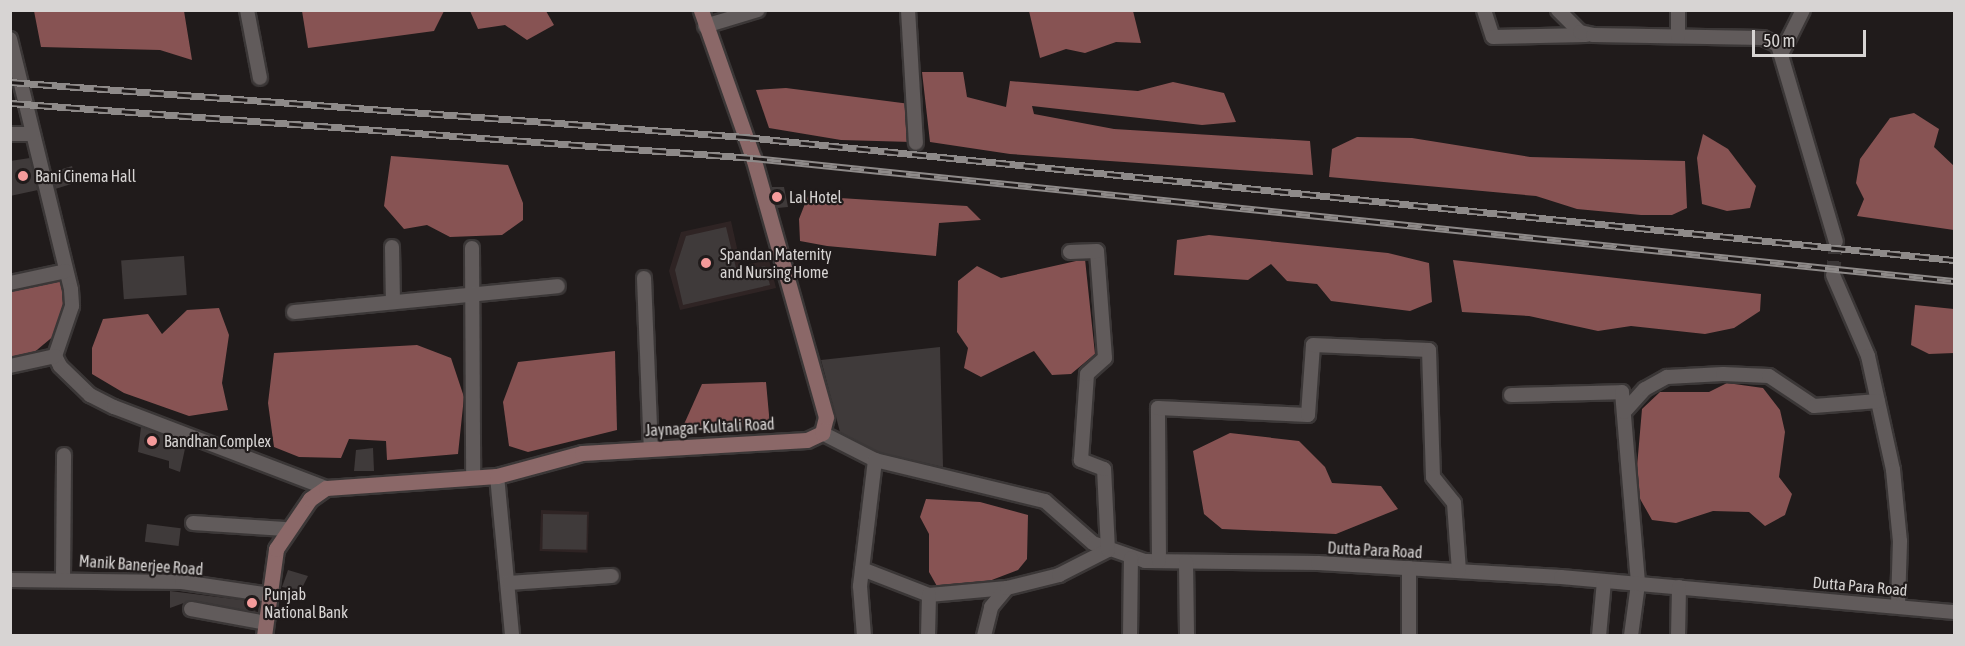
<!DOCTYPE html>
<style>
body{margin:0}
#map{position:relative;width:1965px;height:646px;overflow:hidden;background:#201b1b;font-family:"Asap Condensed",sans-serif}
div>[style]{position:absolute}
.built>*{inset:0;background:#2f2424;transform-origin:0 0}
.water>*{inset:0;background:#875353}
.building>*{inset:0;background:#3f3a3a;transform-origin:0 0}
.minor-tunnel>*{height:14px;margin-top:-7px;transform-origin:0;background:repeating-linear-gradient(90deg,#3b3737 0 14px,transparent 0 21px)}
.roads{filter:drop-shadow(2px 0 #3b3737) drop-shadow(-2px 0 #3b3737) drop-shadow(0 2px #3b3737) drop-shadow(0 -2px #3b3737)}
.minor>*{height:14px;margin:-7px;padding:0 7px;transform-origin:7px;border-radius:7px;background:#615b5b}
.secondary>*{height:15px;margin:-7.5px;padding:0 7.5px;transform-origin:7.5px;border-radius:7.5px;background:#8b6868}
.rail>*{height:7px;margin-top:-3.5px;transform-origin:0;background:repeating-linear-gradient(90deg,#201b1b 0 14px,#8e8a89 0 28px);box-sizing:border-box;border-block:2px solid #8e8a89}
.dots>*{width:16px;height:16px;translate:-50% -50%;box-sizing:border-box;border:3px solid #201b1b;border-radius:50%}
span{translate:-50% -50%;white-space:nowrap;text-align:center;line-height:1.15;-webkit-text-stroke:4.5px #201b1b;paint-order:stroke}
.poi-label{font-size:16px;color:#d7d4d3}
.left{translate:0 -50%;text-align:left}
.street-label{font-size:16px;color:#d7d4d3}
.frame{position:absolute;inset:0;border:12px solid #d7d4d3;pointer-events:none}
.scale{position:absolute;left:1752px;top:30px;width:114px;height:27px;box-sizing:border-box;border:3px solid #d7d4d3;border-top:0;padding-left:8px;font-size:18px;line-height:21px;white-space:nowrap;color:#d7d4d3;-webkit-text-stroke:4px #201b1b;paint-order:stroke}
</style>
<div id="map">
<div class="built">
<i style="clip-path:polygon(731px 221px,741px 266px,769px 260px,776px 288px,680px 310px,669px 271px,681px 232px)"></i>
<i style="left:541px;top:510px;width:48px;height:41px;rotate:2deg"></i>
</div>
<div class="water">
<i style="clip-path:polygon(34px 11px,184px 11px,192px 60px,160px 50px,41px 47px)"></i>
<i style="clip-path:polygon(302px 11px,302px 10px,444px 11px,434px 31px,308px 48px)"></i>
<i style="clip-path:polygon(470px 11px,546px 11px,554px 25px,527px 40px,505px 25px,478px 29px)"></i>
<i style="clip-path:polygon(1029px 11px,1133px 11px,1141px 43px,1116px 42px,1085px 53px,1066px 49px,1040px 58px)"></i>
<i style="clip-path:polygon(922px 72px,963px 72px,967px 97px,1006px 107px,1010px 81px,1138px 91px,1173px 82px,1224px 93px,1236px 122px,1202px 125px,1032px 106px,1034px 114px,1114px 129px,1310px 141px,1313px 175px,1010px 154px,930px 142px)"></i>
<i style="clip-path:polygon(786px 88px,910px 104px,912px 142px,841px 140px,769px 128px,756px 90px)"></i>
<i style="clip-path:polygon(1914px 113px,1939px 129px,1934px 147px,1954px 166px,1954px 230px,1857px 216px,1864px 199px,1856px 183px,1860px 159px,1890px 118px)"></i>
<i style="clip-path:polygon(1703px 134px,1728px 149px,1756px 186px,1750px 208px,1727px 211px,1702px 204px,1697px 158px)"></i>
<i style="clip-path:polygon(1357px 137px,1412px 138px,1530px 157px,1685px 161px,1687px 208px,1672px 215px,1641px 215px,1577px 209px,1536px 196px,1329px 177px,1332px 149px)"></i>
<i style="clip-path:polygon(391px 156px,508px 165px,523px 203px,523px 220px,502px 235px,450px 237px,427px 225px,404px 229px,384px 206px)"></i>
<i style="clip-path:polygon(808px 196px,967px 206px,981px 220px,939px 223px,936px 256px,827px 246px,800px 241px,799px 219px)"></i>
<i style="clip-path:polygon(1209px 235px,1388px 253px,1429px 263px,1432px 302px,1410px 311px,1331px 301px,1317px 284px,1287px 281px,1271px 264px,1248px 280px,1174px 275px,1177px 240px)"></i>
<i style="clip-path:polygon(1085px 259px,1095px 354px,1071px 374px,1052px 375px,1034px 351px,981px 377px,964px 368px,968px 348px,957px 332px,958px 281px,977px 266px,1001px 278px)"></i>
<i style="clip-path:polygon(1453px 260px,1761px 294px,1760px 311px,1734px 328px,1705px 334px,1631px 326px,1598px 331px,1529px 316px,1462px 312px)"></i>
<i style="clip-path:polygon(61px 278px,64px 315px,56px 334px,31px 355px,11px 358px,11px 290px)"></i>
<i style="clip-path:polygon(1915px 305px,1954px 309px,1954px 353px,1929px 354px,1911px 345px)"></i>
<i style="clip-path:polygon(219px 308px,229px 335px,222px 383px,228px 410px,189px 416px,124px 393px,92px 374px,92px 348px,103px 319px,148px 314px,162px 334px,187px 310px)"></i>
<i style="clip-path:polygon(417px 345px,451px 358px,464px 397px,458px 454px,387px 460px,386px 441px,349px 439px,341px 458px,299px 457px,274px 447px,268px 403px,274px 353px)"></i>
<i style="clip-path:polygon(615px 351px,617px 430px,528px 452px,509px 446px,503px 402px,518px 362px)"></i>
<i style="clip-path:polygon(766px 382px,770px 426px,681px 431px,702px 384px)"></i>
<i style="clip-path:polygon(1727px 383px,1763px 388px,1780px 410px,1785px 432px,1779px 477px,1792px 494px,1785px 515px,1765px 526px,1749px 512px,1713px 511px,1676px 523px,1652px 520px,1635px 490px,1642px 409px,1660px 392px,1709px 392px)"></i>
<i style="clip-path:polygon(1230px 433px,1299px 441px,1325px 467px,1332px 483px,1381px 486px,1398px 509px,1336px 534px,1222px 529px,1204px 514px,1193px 451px)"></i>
<i style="clip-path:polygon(926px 499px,980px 502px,1028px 515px,1027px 559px,1018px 570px,976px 586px,938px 588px,929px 572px,929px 534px,920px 517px)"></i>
</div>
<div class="building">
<i style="clip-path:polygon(30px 158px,38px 190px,10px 196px,10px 161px)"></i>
<i style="left:72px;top:166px;width:17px;height:22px;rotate:73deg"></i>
<i style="clip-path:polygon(771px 187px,784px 187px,788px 207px,777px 208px)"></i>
<i style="clip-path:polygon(726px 227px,737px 272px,765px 266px,770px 285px,683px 305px,675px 270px,686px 236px)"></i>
<i style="left:184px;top:256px;width:39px;height:63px;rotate:86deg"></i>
<i style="clip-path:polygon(940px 347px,943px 467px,878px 452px,840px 432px,821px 360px)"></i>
<i style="clip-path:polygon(141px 427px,186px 444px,180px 472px,169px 468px,169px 461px,138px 452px)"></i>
<i style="clip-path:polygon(373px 448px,374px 471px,354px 471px,356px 450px)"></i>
<i style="left:543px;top:514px;width:44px;height:35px;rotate:1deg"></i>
<i style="left:147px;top:524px;width:34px;height:18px;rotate:7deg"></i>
<i style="clip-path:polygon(288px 570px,308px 576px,301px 590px,282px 587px)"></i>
<i style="clip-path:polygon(170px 591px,257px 602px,255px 612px,192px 600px,170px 608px)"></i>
</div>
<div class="minor-tunnel">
<i style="left:1833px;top:275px;width:33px;rotate:-85deg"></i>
</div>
<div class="roads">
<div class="minor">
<i style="left:247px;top:10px;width:69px;rotate:79.2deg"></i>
<i style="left:908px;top:10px;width:133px;rotate:86.6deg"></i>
<i style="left:1484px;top:10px;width:28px;rotate:72deg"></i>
<i style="left:1493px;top:37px;width:93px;rotate:-1.2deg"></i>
<i style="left:1558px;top:10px;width:31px;rotate:45deg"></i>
<i style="left:1580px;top:32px;width:13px;rotate:13deg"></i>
<i style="left:1593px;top:35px;width:170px;rotate:1deg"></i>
<i style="left:1763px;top:38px;width:17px;rotate:25deg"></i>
<i style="left:1778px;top:45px;width:205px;rotate:73.6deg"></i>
<i style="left:1678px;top:10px;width:26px;rotate:90deg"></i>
<i style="left:705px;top:26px;width:55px;rotate:-16.8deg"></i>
<i style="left:10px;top:39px;width:258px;rotate:76.3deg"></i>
<i style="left:71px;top:290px;width:16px;rotate:86deg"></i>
<i style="left:72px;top:306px;width:53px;rotate:108.8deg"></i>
<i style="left:55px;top:356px;width:11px;rotate:63deg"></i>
<i style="left:60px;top:366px;width:42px;rotate:44deg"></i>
<i style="left:90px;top:395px;width:27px;rotate:27deg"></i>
<i style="left:114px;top:407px;width:227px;rotate:20.9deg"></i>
<i style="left:1782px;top:52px;width:47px;rotate:-63.4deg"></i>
<i style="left:10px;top:134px;width:22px"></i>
<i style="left:392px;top:247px;width:55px;rotate:89deg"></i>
<i style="left:472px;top:248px;width:229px;rotate:89.7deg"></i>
<i style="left:1833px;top:275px;width:88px;rotate:66.6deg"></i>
<i style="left:1868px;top:356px;width:117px;rotate:77.6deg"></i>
<i style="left:1893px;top:470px;width:71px;rotate:84.4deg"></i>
<i style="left:1900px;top:541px;width:65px;rotate:91.8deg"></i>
<i style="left:644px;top:278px;width:171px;rotate:87.7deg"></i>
<i style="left:10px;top:283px;width:57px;rotate:-12.1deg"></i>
<i style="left:294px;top:312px;width:265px;rotate:-5.6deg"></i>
<i style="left:10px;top:366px;width:46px;rotate:-12.5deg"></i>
<i style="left:1511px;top:395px;width:111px;rotate:-1.5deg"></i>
<i style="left:1622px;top:392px;width:193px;rotate:85.2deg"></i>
<i style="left:1638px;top:584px;width:52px;rotate:97.7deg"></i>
<i style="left:1624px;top:412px;width:31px;rotate:-48deg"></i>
<i style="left:1645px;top:389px;width:25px;rotate:-29deg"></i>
<i style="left:1667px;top:377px;width:56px;rotate:-3.1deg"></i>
<i style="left:1723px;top:374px;width:46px;rotate:2.5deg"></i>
<i style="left:1769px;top:376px;width:54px;rotate:33.7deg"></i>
<i style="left:1814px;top:406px;width:64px;rotate:-4.5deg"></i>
<i style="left:822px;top:433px;width:59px;rotate:27deg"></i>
<i style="left:875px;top:460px;width:175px;rotate:13.6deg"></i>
<i style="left:1045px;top:501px;width:64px;rotate:41.2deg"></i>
<i style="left:1093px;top:543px;width:55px;rotate:19.1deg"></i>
<i style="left:1145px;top:561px;width:173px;rotate:0.7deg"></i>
<i style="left:1318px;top:563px;width:243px;rotate:3.3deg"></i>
<i style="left:1561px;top:577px;width:395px;rotate:5.1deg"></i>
<i style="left:497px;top:476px;width:161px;rotate:84.6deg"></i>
<i style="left:193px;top:523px;width:92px;rotate:3.7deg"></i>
<i style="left:1159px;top:561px;width:153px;rotate:-90.4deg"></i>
<i style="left:1158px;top:408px;width:150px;rotate:2.7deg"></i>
<i style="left:1308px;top:415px;width:70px;rotate:-85.9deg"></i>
<i style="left:1313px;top:345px;width:116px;rotate:2.5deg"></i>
<i style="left:1429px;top:350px;width:127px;rotate:88.2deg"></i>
<i style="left:1433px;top:477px;width:33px;rotate:51deg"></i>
<i style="left:1454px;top:503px;width:68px;rotate:85.8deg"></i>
<i style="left:1186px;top:562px;width:74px;rotate:89.2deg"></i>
<i style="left:1409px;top:568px;width:68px;rotate:90deg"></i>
<i style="left:862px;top:569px;width:72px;rotate:21.2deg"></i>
<i style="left:929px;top:595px;width:78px;rotate:-5.1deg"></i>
<i style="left:63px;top:577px;width:122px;rotate:-89.5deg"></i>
<i style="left:10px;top:580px;width:172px;rotate:0.7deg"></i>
<i style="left:182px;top:582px;width:89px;rotate:8.4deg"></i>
<i style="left:508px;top:583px;width:104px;rotate:-3.9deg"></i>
<i style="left:191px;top:609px;width:76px;rotate:10.6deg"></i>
<i style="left:864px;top:636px;width:50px;rotate:-94.6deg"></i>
<i style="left:860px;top:586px;width:127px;rotate:-83.2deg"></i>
<i style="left:928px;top:636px;width:41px;rotate:-88.6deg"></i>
<i style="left:984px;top:636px;width:30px;rotate:-76deg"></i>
<i style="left:991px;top:607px;width:25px;rotate:-50deg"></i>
<i style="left:1007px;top:588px;width:54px;rotate:-14deg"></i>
<i style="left:1059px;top:575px;width:55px;rotate:-27deg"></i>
<i style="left:1108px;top:550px;width:81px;rotate:-92.8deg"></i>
<i style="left:1104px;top:469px;width:25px;rotate:-159deg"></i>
<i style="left:1081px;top:460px;width:86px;rotate:-86deg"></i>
<i style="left:1087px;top:374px;width:24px;rotate:-42deg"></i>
<i style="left:1105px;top:358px;width:107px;rotate:-94.3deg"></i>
<i style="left:1097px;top:251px;width:27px;rotate:178deg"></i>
<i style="left:1130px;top:636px;width:78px;rotate:-89.3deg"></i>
<i style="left:1599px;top:636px;width:55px;rotate:-84.8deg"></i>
<i style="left:1678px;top:636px;width:49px;rotate:-88.8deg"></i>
</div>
<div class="secondary">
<i style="left:264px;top:636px;width:88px;rotate:-82.1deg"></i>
<i style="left:276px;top:549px;width:60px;rotate:-55.8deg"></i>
<i style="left:310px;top:499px;width:19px;rotate:-35deg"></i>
<i style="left:326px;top:488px;width:171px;rotate:-4deg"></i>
<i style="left:497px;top:476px;width:88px;rotate:-15.1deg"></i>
<i style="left:582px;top:453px;width:225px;rotate:-3.3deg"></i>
<i style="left:807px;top:440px;width:17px;rotate:-25deg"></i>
<i style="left:822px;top:433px;width:16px;rotate:-76deg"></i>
<i style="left:826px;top:417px;width:269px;rotate:-105.7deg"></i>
<i style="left:753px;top:158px;width:157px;rotate:-109.4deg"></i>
</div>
</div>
<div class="rail">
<i style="left:10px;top:82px;width:737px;rotate:4.28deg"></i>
<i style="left:745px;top:137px;width:1215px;rotate:5.81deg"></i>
<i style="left:10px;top:103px;width:745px;rotate:4.23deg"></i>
<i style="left:753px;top:158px;width:1207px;rotate:5.85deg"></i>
</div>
<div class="dots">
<i style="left:23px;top:176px;background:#f59b9b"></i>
<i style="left:777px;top:197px;background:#f59b9b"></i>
<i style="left:706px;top:263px;background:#f59b9b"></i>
<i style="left:152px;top:441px;background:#f59b9b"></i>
<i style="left:252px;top:603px;background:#f59b9b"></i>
</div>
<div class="poi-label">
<span class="left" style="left:35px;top:176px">Bani Cinema Hall</span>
<span class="left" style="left:789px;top:197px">Lal Hotel</span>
<span class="left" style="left:720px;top:263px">Spandan Maternity<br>and Nursing Home</span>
<span class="left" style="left:164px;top:441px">Bandhan Complex</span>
<span class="left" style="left:264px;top:603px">Punjab<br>National Bank</span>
</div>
<div class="street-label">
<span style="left:710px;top:427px;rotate:-3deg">Jaynagar-Kultali Road</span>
<span style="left:1375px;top:550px;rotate:3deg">Dutta Para Road</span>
<span style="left:141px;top:565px;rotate:4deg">Manik Banerjee Road</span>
<span style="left:1860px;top:586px;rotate:5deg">Dutta Para Road</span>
</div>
<div class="frame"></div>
<div class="scale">50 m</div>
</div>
